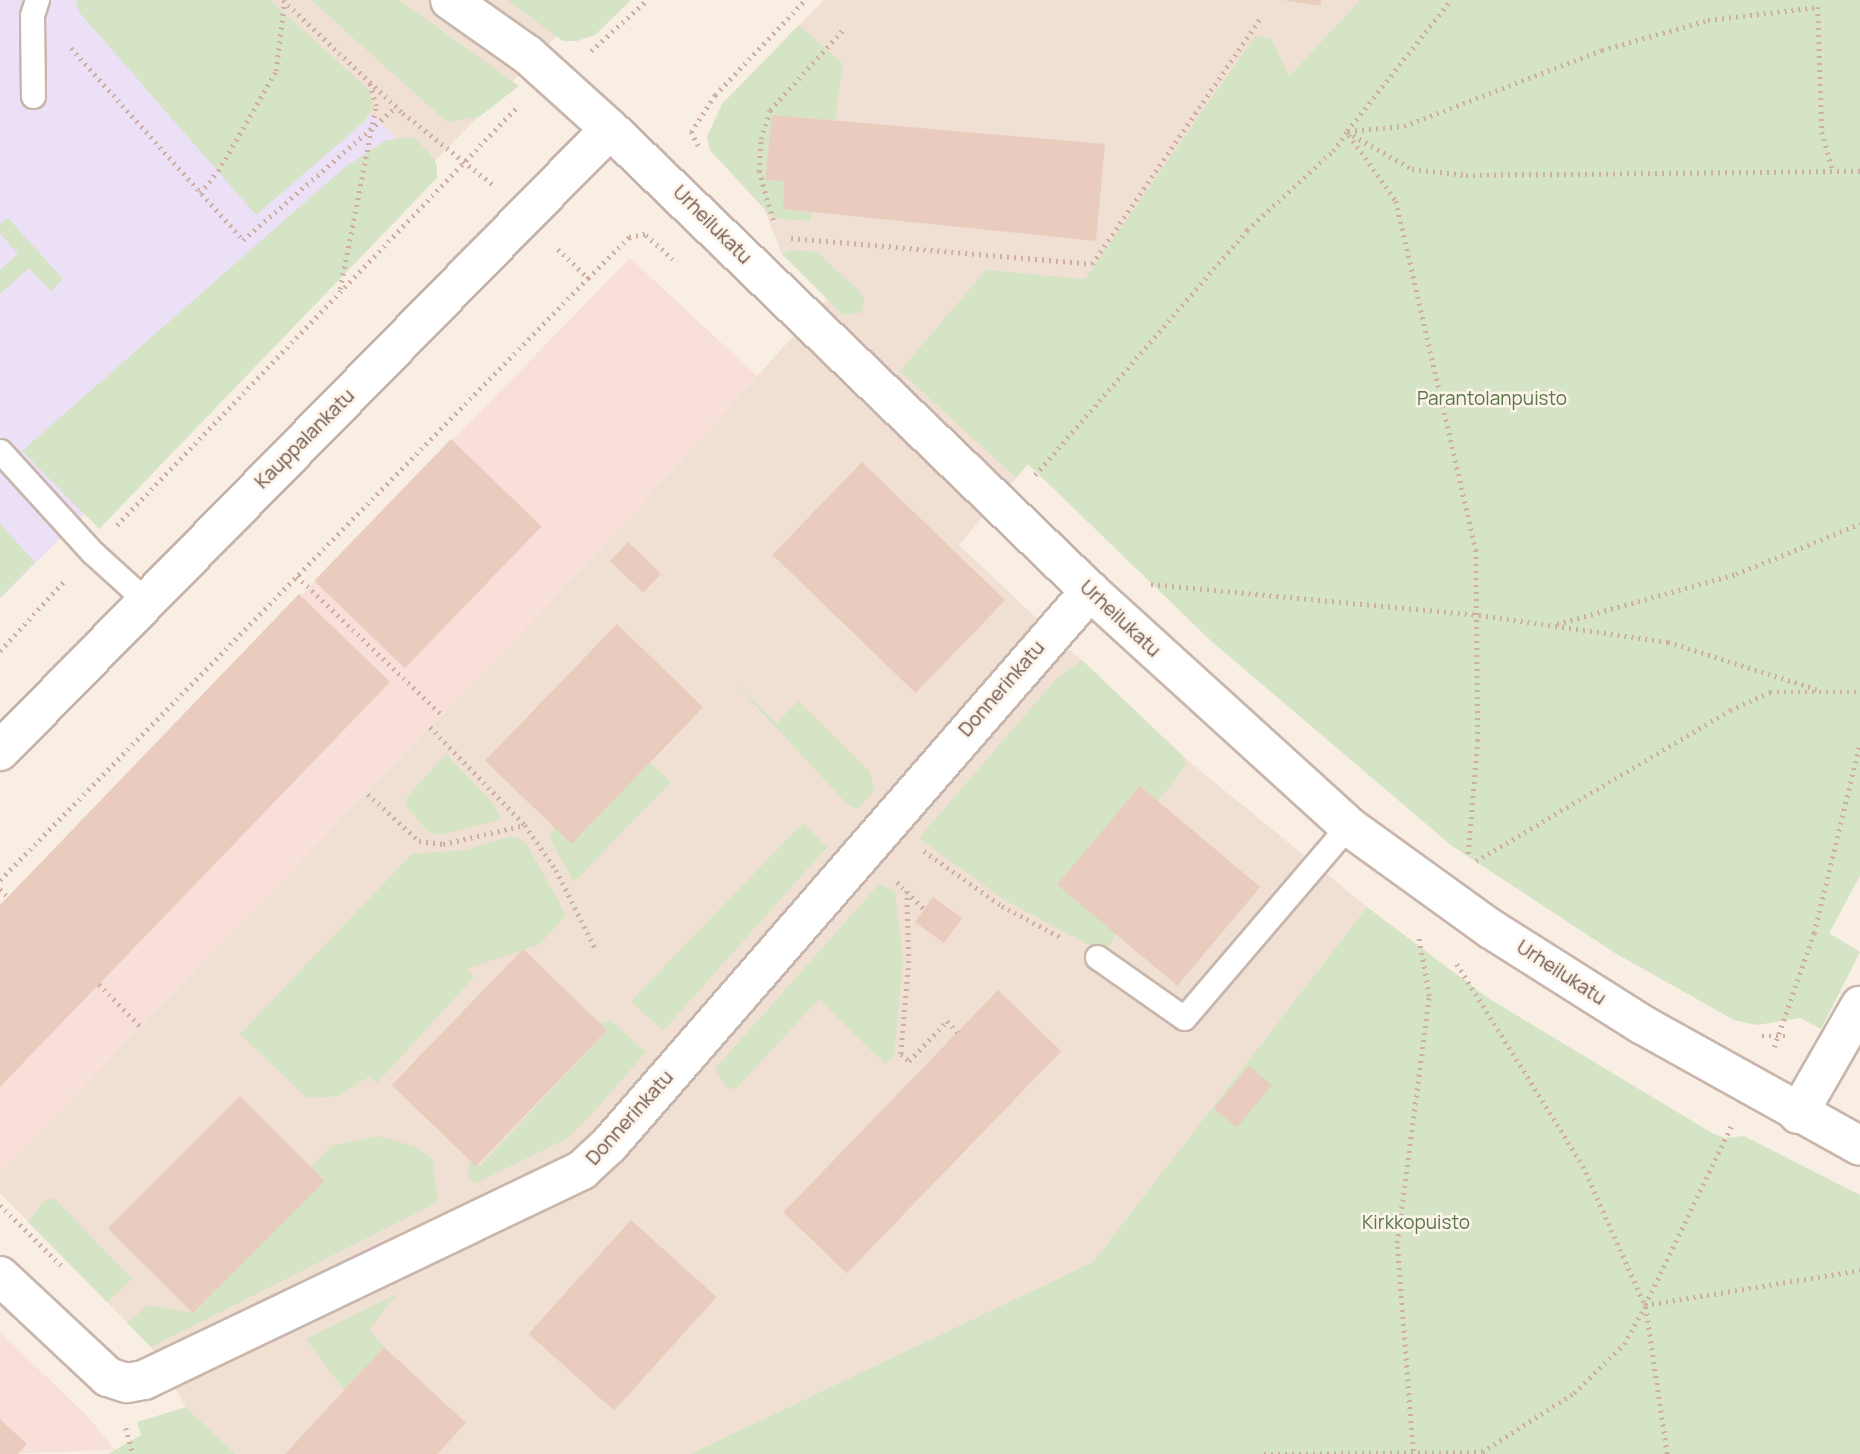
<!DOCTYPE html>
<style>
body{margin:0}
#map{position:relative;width:1860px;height:1454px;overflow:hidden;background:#f9eee4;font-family:Manrope,sans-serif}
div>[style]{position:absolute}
.residential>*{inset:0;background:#efe0d3}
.commercial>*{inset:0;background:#f8dfd9}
.education>*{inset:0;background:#ebe0f5}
.green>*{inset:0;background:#d4e4c4}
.building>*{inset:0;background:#eaccbf;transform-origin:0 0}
.path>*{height:4.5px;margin-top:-2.25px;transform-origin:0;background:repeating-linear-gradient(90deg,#cfafa3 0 2px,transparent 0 7px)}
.roads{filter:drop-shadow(2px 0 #c8b6ac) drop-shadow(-2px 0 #c8b6ac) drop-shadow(0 2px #c8b6ac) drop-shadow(0 -2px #c8b6ac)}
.lane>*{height:23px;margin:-11.5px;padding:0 11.5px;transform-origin:11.5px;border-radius:11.5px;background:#fff}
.street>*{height:38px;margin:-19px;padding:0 19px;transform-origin:19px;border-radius:19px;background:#fff}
.secondary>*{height:38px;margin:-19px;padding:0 19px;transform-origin:19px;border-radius:19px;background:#fff}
span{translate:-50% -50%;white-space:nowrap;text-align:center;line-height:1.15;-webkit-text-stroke:5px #fcf3e9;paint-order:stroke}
.street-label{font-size:19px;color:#6d554d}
.park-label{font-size:19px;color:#5b774a}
</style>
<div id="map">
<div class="residential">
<i style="clip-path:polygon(245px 0,592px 0,429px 167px)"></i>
<i style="clip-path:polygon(824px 0,1360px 0,961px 427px,1016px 478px,959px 545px,1185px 758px,1367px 907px,1093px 1262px,690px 1454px,235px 1454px,186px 1407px,151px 1347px,0 1193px,0 1172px,584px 567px,827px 299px,782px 254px,764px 209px,710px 150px,707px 137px,722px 104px)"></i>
</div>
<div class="commercial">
<i style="clip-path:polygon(630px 258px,757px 376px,584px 567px,0 1172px,0 905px)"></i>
<i style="clip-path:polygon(0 1332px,88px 1417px,115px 1450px,0 1454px)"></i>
</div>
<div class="education">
<i style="clip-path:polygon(0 0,245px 0,429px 167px,0 599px)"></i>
</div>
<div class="green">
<i style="clip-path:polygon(76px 0,270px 0,369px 90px,373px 107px,365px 121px,256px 215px,79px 12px)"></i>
<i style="clip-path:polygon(311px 0,399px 0,519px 86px,479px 117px,447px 122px)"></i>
<i style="clip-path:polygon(507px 0,631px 0,595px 35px,577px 41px,563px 41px)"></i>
<i style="clip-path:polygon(1360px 0,1860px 0,1860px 876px,1829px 933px,1860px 952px,1821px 1029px,1800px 1018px,1757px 1025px,1734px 1020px,1615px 953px,1452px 846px,1210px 640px,1028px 464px,1016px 478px,900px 371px,986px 270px,1085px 279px,1255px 36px,1271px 38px,1289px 76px)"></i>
<i style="clip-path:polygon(799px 25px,843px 64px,835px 120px,772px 115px,765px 180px,784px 181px,783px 209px,811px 212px,811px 221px,773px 218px,710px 150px,707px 137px,722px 104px)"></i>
<i style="clip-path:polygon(402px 138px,415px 138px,429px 153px,437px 165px,437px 178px,99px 529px,22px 451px,344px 168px,384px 141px)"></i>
<i style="clip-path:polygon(8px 218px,63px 279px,51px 291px,29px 268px,0 294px,0 270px,18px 254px,0 233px,0 224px)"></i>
<i style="clip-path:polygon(790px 250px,817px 252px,858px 290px,865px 301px,860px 313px,843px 315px,782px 254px)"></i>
<i style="clip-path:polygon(0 524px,35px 562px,0 598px)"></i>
<i style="clip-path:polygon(1082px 660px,1185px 758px,1185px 766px,1158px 802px,1140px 786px,1116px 935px,1104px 953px,1003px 899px,919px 838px,1056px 679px)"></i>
<i style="clip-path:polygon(732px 680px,777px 723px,798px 701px,870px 772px,874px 791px,857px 809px,847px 804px)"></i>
<i style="clip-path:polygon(446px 754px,493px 803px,500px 817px,496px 821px,440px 835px,428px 832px,406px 806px,407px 797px)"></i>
<i style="clip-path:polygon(649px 762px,671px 782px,574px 882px,549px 837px,555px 828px,571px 843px)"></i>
<i style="clip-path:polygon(803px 823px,827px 847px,663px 1031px,631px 1001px)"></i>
<i style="clip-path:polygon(508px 837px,517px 837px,527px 845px,566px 915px,540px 944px,466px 969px,474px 977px,377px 1083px,370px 1076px,339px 1096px,307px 1098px,240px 1034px,412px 854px,466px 850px)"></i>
<i style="clip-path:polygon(879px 884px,895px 891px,903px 960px,894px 1056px,885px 1064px,819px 999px,735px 1090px,727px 1087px,715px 1069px)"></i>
<i style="clip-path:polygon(1367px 907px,1488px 998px,1712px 1133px,1725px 1138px,1744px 1136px,1860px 1195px,1860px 1454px,690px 1454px,1093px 1262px)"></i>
<i style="clip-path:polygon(610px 1020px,646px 1052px,599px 1106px,568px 1138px,476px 1183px,468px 1177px,470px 1159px,479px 1167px,607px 1031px,600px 1023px)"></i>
<i style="clip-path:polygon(379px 1136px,417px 1147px,432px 1159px,438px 1202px,151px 1347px,127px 1323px,148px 1305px,193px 1313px,325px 1180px,311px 1167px,332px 1146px)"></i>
<i style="clip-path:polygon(54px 1198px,132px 1279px,107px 1302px,28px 1222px,43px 1202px)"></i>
<i style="clip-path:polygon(397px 1294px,369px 1330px,384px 1347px,344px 1390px,306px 1339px)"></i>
<i style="clip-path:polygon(186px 1407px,235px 1454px,108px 1454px,141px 1435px,137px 1422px)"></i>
</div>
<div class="building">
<i style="clip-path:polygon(1282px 0,1321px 0,1321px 6px)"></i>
<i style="clip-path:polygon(772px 115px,1105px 144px,1096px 241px,783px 209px,784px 181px,765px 180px)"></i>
<i style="left:451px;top:439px;width:126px;height:197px;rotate:44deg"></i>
<i style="left:862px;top:462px;width:199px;height:129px;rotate:44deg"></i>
<i style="left:628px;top:542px;width:46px;height:26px;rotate:44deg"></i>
<i style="clip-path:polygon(299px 594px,390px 682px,0 1087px,0 905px)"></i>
<i style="left:617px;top:624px;width:120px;height:190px;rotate:44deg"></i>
<i style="left:1140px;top:786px;width:157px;height:129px;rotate:40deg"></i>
<i style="left:933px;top:897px;width:36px;height:31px;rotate:36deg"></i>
<i style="left:523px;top:949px;width:117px;height:189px;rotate:44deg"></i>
<i style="left:998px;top:990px;width:88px;height:309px;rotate:44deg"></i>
<i style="left:1249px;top:1066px;width:30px;height:55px;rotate:40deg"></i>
<i style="left:240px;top:1096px;width:120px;height:187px;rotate:45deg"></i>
<i style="left:631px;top:1220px;width:115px;height:153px;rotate:42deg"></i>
<i style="clip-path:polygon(384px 1347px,466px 1423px,437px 1454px,285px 1454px)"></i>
<i style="clip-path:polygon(0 1419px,27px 1444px,18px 1454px,0 1454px)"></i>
</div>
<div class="path">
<i style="left:283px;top:0;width:165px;rotate:43.3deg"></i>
<i style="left:403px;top:113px;width:114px;rotate:38.6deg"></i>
<i style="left:71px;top:48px;width:258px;rotate:48.1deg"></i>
<i style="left:243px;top:240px;width:203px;rotate:-41deg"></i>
<i style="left:591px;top:51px;width:76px;rotate:-42.3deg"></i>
<i style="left:1347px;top:131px;width:167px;rotate:-51.6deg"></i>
<i style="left:1348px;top:131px;width:56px;rotate:-5.1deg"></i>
<i style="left:1404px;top:126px;width:212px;rotate:-21deg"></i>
<i style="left:1602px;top:50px;width:110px;rotate:-15.8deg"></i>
<i style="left:1708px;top:20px;width:111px;rotate:-6.7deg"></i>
<i style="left:1818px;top:7px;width:125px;rotate:88.2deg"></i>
<i style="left:1822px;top:132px;width:41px;rotate:74.2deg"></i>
<i style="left:1349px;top:135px;width:81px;rotate:54.5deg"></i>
<i style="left:1396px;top:201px;width:358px;rotate:77.1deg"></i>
<i style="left:1476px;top:550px;width:190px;rotate:89.4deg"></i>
<i style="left:1478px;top:740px;width:118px;rotate:94.8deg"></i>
<i style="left:698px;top:146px;width:16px;rotate:-117deg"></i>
<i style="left:691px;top:132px;width:44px;rotate:-57deg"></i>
<i style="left:715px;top:95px;width:131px;rotate:-46.5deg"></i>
<i style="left:200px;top:193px;width:28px;rotate:-51deg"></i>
<i style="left:218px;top:171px;width:116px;rotate:-59.9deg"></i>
<i style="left:276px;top:71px;width:68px;rotate:-83.3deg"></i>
<i style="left:773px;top:220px;width:50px;rotate:-106.3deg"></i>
<i style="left:759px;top:172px;width:33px;rotate:-87deg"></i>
<i style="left:761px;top:139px;width:30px;rotate:-73deg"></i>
<i style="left:770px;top:110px;width:110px;rotate:-47.6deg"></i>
<i style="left:646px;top:235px;width:36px;rotate:42deg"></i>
<i style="left:791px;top:238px;width:302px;rotate:4.9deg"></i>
<i style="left:1092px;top:264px;width:296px;rotate:-55.6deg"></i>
<i style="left:558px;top:249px;width:42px;rotate:44deg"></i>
<i style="left:340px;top:289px;width:187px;rotate:-78.9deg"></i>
<i style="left:376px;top:106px;width:25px;rotate:-106deg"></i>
<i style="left:1035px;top:475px;width:324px;rotate:-49.1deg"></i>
<i style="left:1247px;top:230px;width:117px;rotate:-42.6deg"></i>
<i style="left:1333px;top:151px;width:24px;rotate:-54deg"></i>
<i style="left:1347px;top:132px;width:75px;rotate:29.6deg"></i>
<i style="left:1412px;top:169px;width:54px;rotate:6.3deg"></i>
<i style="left:1466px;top:175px;width:394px;rotate:-0.6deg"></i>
<i style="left:117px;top:525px;width:579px;rotate:-46.26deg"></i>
<i style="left:297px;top:576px;width:201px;rotate:43.8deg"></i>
<i style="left:1151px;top:584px;width:329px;rotate:5.4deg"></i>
<i style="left:1479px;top:615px;width:191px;rotate:8.1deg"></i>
<i style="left:1668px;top:642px;width:158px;rotate:17.6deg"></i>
<i style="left:1557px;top:624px;width:186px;rotate:-15.6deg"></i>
<i style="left:1736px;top:574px;width:134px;rotate:-22deg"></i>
<i style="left:0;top:651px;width:96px;rotate:-47.5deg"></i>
<i style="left:430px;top:727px;width:136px;rotate:45.9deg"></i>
<i style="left:525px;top:825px;width:55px;rotate:55.4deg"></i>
<i style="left:556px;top:870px;width:89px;rotate:63.4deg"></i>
<i style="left:368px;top:794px;width:69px;rotate:42.7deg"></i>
<i style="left:419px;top:841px;width:24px;rotate:7deg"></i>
<i style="left:443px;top:844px;width:84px;rotate:-13deg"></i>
<i style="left:924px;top:851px;width:95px;rotate:35.2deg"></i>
<i style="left:1002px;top:906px;width:70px;rotate:28deg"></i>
<i style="left:1476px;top:861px;width:295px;rotate:-30.7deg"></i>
<i style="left:1730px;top:710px;width:44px;rotate:-24.2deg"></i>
<i style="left:1770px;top:692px;width:90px"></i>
<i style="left:0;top:880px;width:842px;rotate:-45.67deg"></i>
<i style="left:588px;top:278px;width:58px;rotate:-45deg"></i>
<i style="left:629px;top:237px;width:19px;rotate:-12deg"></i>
<i style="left:897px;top:882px;width:38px;rotate:45deg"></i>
<i style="left:0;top:889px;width:11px;rotate:45deg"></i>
<i style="left:907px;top:891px;width:70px;rotate:88.4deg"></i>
<i style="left:909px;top:961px;width:93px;rotate:94.9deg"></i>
<i style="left:901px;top:1054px;width:11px;rotate:41deg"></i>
<i style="left:909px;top:1061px;width:55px;rotate:-46.5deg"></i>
<i style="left:947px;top:1021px;width:16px;rotate:47deg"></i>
<i style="left:1457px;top:964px;width:238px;rotate:58deg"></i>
<i style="left:1583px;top:1166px;width:152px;rotate:66deg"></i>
<i style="left:99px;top:984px;width:60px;rotate:45.7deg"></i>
<i style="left:1762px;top:1036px;width:27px"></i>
<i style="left:1774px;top:1047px;width:121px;rotate:-70.7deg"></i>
<i style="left:1814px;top:933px;width:195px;rotate:-76.4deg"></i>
<i style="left:0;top:1205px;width:88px;rotate:44.5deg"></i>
<i style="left:1645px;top:1305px;width:218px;rotate:-9.2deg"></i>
<i style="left:126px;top:1428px;width:27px;rotate:75deg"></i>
<i style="left:1413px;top:1451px;width:209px;rotate:-94.4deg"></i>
<i style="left:1397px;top:1243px;width:249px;rotate:-82.6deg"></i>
<i style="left:1429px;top:996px;width:63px;rotate:-100.1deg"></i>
<i style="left:1264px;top:1454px;width:218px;rotate:-0.5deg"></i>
<i style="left:1482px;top:1452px;width:109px;rotate:-32.7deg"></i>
<i style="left:1574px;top:1393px;width:70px;rotate:-44.4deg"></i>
<i style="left:1624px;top:1344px;width:43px;rotate:-61.1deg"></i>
<i style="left:1667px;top:1454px;width:151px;rotate:-98.4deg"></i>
<i style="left:1645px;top:1305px;width:199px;rotate:-64.3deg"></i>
</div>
<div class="roads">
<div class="lane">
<i style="left:33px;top:96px;width:81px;rotate:-90.7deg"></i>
<i style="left:32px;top:15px;width:16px;rotate:-72deg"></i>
<i style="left:0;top:451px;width:137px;rotate:47.7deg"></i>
<i style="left:92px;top:552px;width:73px;rotate:42.2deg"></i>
<i style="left:1097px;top:957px;width:106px;rotate:35deg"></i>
<i style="left:1184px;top:1018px;width:253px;rotate:-49.5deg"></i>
</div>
<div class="street">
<i style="left:450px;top:0;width:95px;rotate:35.2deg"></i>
<i style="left:528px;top:55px;width:110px;rotate:42.1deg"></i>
<i style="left:610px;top:129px;width:666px;rotate:43.91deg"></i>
<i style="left:1090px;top:591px;width:349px;rotate:42.3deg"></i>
<i style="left:1348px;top:826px;width:176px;rotate:35.8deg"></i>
<i style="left:1491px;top:929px;width:180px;rotate:32.3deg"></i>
<i style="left:1643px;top:1025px;width:248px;rotate:29.1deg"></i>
<i style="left:1798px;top:1114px;width:125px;rotate:-60.1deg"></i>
<i style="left:0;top:1276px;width:148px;rotate:43.1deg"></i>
<i style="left:108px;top:1377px;width:20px;rotate:18deg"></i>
<i style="left:127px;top:1383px;width:17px;rotate:-10deg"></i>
<i style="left:144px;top:1380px;width:486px;rotate:-25.6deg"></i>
<i style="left:582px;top:1170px;width:37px;rotate:-43deg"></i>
<i style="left:609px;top:1145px;width:734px;rotate:-49.03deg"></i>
</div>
<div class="secondary">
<i style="left:0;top:751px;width:871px;rotate:-45.56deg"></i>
</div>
</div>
<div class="street-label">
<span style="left:712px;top:225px;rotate:45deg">Urheilukatu</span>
<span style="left:305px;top:439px;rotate:-45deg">Kauppalankatu</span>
<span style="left:1120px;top:619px;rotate:43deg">Urheilukatu</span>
<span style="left:1002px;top:689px;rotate:-49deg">Donnerinkatu</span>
<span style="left:1561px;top:973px;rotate:33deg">Urheilukatu</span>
<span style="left:630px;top:1118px;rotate:-48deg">Donnerinkatu</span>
</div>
<div class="park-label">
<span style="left:1492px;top:399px">Parantolanpuisto</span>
<span style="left:1416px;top:1223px">Kirkkopuisto</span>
</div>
</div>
